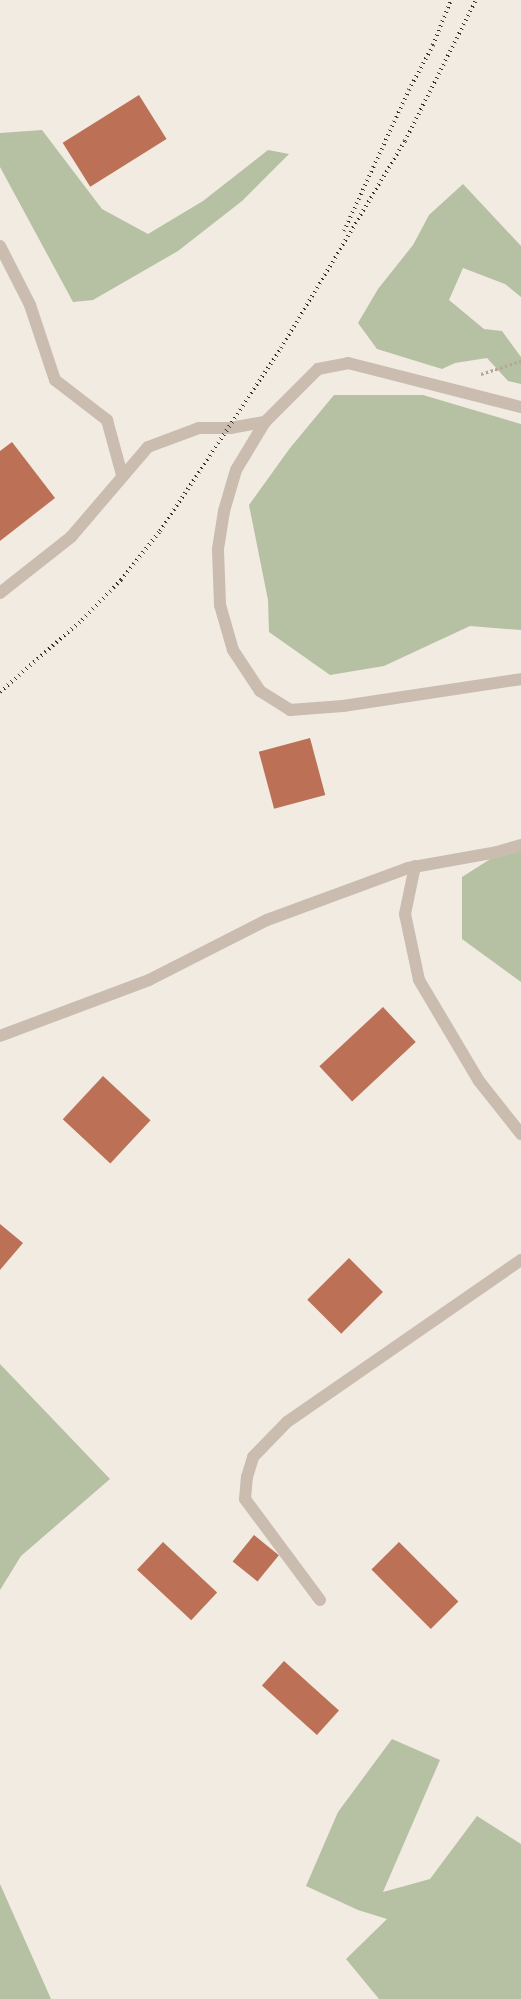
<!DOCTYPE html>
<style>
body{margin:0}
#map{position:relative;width:521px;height:1999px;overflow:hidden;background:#f2ebe2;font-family:"Golos Text",sans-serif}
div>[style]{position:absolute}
.green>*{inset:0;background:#b6c1a3}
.building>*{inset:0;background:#bc7156;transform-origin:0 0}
.path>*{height:3px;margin-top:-1.5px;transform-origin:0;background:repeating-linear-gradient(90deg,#b6a699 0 2.5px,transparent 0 5px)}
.service>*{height:12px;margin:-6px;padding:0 6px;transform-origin:6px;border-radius:6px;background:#cabcaf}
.minor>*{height:12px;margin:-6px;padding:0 6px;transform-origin:6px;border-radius:6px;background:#cabcaf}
.rail>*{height:4px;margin-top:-2px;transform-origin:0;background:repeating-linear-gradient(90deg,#39312c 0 1px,transparent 0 5px)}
span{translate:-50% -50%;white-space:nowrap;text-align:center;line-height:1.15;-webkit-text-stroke:4.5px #faf5ef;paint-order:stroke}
</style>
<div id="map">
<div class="green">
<i style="clip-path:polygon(42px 130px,102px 209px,148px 234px,203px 201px,268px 150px,289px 154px,242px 201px,178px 251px,93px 300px,73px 302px,0 167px,0 133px)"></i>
<i style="clip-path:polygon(463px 184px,521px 246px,521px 297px,505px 284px,463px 268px,449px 300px,484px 329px,502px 331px,521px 357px,521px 384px,508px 381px,487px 358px,455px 363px,442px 369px,377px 349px,358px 323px,378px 289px,413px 245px,429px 215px)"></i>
<i style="clip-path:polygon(334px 395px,423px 395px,521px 424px,521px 630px,470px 626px,384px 666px,330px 675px,269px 632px,268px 600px,249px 505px,290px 448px)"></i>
<i style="clip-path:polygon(521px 842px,521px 982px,462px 939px,462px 877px,514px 844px)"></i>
<i style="clip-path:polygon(0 1364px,110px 1479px,21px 1556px,0 1590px)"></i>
<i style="clip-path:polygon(392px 1739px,440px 1760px,383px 1892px,430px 1879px,477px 1816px,521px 1844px,521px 1999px,379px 1999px,346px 1959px,387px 1919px,358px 1910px,306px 1886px,338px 1812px)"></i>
<i style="clip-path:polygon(0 1884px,51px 1999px,0 1999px)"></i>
</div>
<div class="building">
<i style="left:139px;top:95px;width:52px;height:90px;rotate:58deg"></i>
<i style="clip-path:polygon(12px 442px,55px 498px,0 541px,0 451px)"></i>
<i style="left:310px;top:738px;width:59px;height:53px;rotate:75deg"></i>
<i style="left:383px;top:1007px;width:48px;height:87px;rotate:47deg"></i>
<i style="left:103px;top:1076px;width:65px;height:59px;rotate:43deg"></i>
<i style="clip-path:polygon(0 1224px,23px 1243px,0 1270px)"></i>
<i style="left:349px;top:1258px;width:48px;height:59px;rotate:45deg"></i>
<i style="left:254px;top:1535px;width:32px;height:34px;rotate:39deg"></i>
<i style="left:163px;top:1542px;width:74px;height:38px;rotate:43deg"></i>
<i style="left:399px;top:1542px;width:84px;height:39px;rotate:45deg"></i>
<i style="left:284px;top:1661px;width:74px;height:33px;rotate:42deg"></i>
</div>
<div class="path">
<i style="left:481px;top:374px;width:42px;rotate:-18deg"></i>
</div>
<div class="service">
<i style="left:265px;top:422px;width:56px;rotate:121.1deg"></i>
<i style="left:236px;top:470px;width:43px;rotate:106.3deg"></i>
<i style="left:224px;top:511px;width:39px;rotate:99deg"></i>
<i style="left:218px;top:550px;width:55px;rotate:87.9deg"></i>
<i style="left:220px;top:605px;width:47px;rotate:73.9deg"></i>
<i style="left:233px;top:650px;width:49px;rotate:56.6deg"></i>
<i style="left:260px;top:691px;width:36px;rotate:32deg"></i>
<i style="left:290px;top:710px;width:53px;rotate:-4.3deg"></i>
<i style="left:343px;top:706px;width:180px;rotate:-8.6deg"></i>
</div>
<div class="minor">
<i style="left:0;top:246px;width:66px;rotate:63deg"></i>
<i style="left:30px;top:305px;width:79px;rotate:71.6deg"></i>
<i style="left:55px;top:380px;width:66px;rotate:37.6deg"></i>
<i style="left:107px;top:420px;width:57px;rotate:74.7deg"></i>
<i style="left:0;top:593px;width:90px;rotate:-38.3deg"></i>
<i style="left:71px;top:537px;width:118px;rotate:-49.5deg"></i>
<i style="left:148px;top:447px;width:54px;rotate:-20.4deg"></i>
<i style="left:199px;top:428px;width:31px"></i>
<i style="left:230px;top:428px;width:36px;rotate:-10deg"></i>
<i style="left:265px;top:422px;width:75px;rotate:-45deg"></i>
<i style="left:318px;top:369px;width:31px;rotate:-11deg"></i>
<i style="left:348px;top:363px;width:179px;rotate:14.3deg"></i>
<i style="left:415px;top:866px;width:49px;rotate:101.8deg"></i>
<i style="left:405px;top:914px;width:67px;rotate:78deg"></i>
<i style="left:419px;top:980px;width:117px;rotate:59.3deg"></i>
<i style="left:479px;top:1081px;width:68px;rotate:51.6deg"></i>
<i style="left:0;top:1036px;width:159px;rotate:-20.6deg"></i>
<i style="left:149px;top:980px;width:132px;rotate:-27deg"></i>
<i style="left:267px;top:920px;width:150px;rotate:-20.2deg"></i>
<i style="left:408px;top:868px;width:90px;rotate:-10.2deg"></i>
<i style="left:497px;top:852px;width:25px;rotate:-16deg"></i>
<i style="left:320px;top:1600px;width:126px;rotate:-126.6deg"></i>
<i style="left:245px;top:1499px;width:22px;rotate:-85deg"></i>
<i style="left:247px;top:1477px;width:21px;rotate:-73deg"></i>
<i style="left:253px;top:1457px;width:49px;rotate:-45.8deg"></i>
<i style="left:287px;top:1422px;width:285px;rotate:-34.7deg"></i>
</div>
<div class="rail">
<i style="left:344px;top:231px;width:155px;rotate:-65.3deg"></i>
<i style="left:409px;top:90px;width:51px;rotate:-61.9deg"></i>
<i style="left:433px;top:45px;width:48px;rotate:-68.2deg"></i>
<i style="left:0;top:692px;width:109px;rotate:-41.3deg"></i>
<i style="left:82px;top:620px;width:56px;rotate:-45.7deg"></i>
<i style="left:121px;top:580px;width:63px;rotate:-51.5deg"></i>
<i style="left:160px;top:531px;width:219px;rotate:-56.5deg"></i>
<i style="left:281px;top:348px;width:241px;rotate:-59.1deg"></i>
<i style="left:405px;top:141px;width:158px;rotate:-63.3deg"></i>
</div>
</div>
